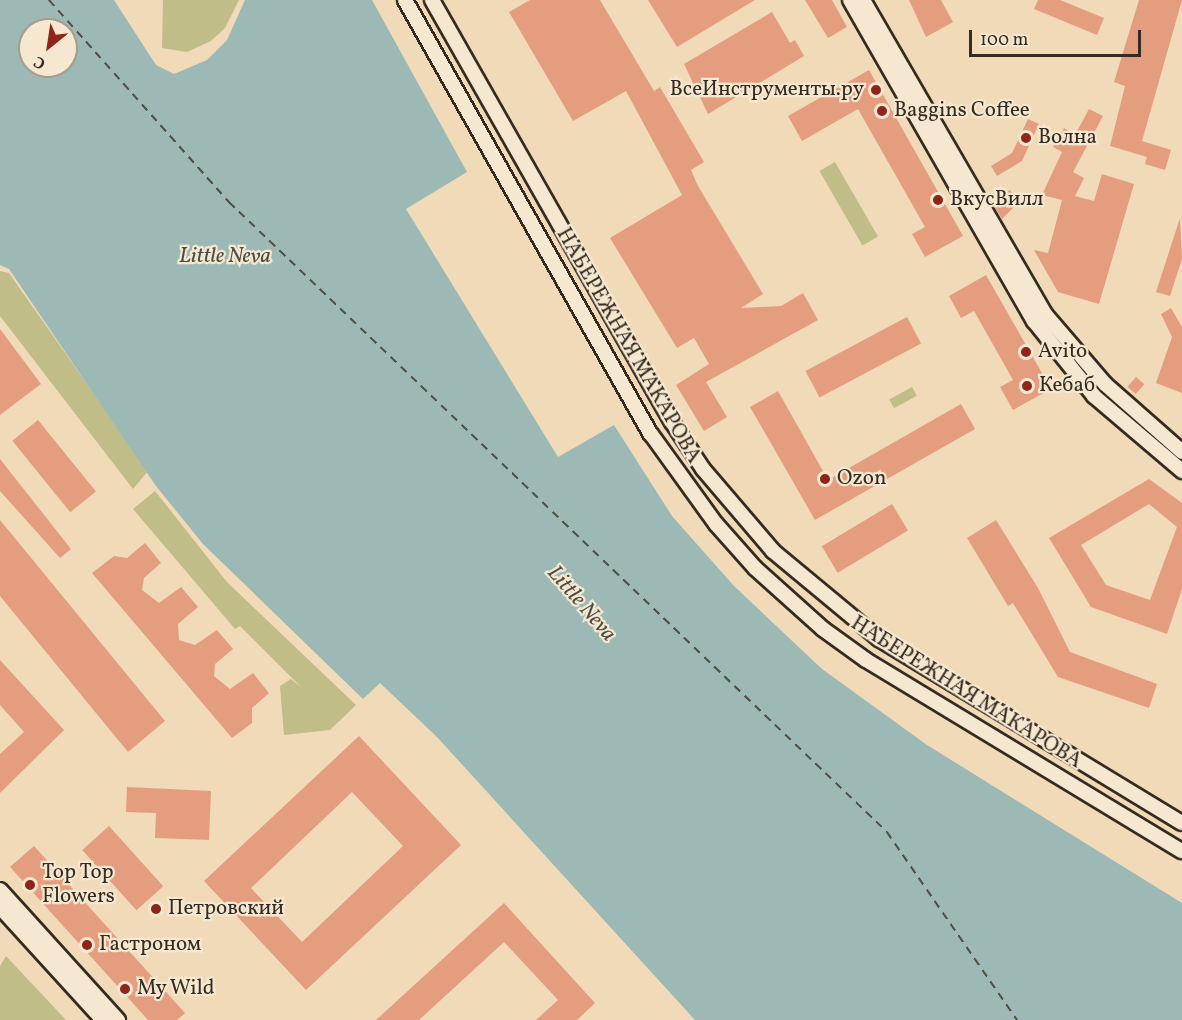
<!DOCTYPE html>
<meta charset="utf-8">
<style>
body{margin:0}
#map{position:relative;width:1182px;height:1020px;overflow:hidden;background:#f0dab7;font-family:Vollkorn,serif}
div>[style]{position:absolute}
.green>*{inset:0;background:#c1bd89;transform-origin:0 0}
.water>*{inset:0;background:#9cb9b6}
.ferry>*{height:1.5px;margin-top:-0.75px;transform-origin:0;background:repeating-linear-gradient(90deg,#4f4e46 0 8px,transparent 0 14px)}
.building>*{inset:0;background:#e59d80;transform-origin:0 0}
.roads{filter:drop-shadow(2px 0 #352b20) drop-shadow(-2px 0 #352b20) drop-shadow(0 2px #352b20) drop-shadow(0 -2px #352b20)}
.secondary>*{height:14px;margin:-7px;padding:0 7px;transform-origin:7px;border-radius:7px;background:#f5e7d0}
.dots>*{width:16px;height:16px;translate:-50% -50%;box-sizing:border-box;border:3px solid #f5e7d0;border-radius:50%}
span{translate:-50% -50%;white-space:nowrap;text-align:center;line-height:1.15;-webkit-text-stroke:4.5px #f5e7d0;paint-order:stroke}
.poi-label{font-size:21px;color:#352b20}
.right{translate:-100% -50%;text-align:right}
.left{translate:0 -50%;text-align:left}
.street-label{font-size:21px;color:#352b20}
.water-label{font-size:22px;color:#4f4e46;font-style:italic}
.north{position:absolute;left:18px;top:18px;width:60px;height:60px;box-sizing:border-box;background:#f5e7d0;border:2px solid #a89c8a;border-radius:50%;rotate:210deg;font-size:16px;font-weight:700;line-height:24px;text-align:center;color:#352b20}
.north::after{content:'';display:block;margin:auto;width:21px;height:27px;background:#8f2418;clip-path:polygon(50% 0,100% 100%,50% 72%,0 100%)}
.scale{position:absolute;left:969px;top:30px;width:172px;height:27px;box-sizing:border-box;border:3px solid #352b20;border-top:0;padding-left:8px;font-size:18px;line-height:21px;white-space:nowrap;color:#352b20;-webkit-text-stroke:4px #f5e7d0;paint-order:stroke}
</style>
<div id="map">
<div class="green">
<i style="clip-path:polygon(163px 0,239px 0,225px 28px,211px 41px,187px 52px,162px 48px)"></i>
<i style="left:835px;top:162px;width:86px;height:18px;rotate:60deg"></i>
<i style="clip-path:polygon(0 271px,9px 273px,148px 471px,133px 489px,0 316px)"></i>
<i style="left:912px;top:387px;width:10px;height:26px;rotate:61deg"></i>
<i style="clip-path:polygon(155px 491px,227px 582px,356px 705px,330px 730px,284px 735px,280px 686px,291px 679px,302px 688px,240px 626px,235px 629px,133px 509px)"></i>
<i style="clip-path:polygon(6px 956px,66px 1020px,0 1020px,0 966px)"></i>
</div>
<div class="water">
<i style="clip-path:polygon(evenodd,0 0,114px 0,156px 65px,174px 74px,207px 60px,227px 40px,245px 0,372px 0,467px 172px,406px 209px,558px 457px,614px 425px,672px 516px,734px 586px,822px 669px,927px 745px,1182px 903px,1182px 1020px,695px 1020px,437px 737px,380px 683px,363px 699px,203px 544px,156px 486px,9px 269px,0 265px,0 0,30px 30px,66px 30px,66px 66px,30px 66px,30px 30px)"></i>
</div>
<div class="ferry">
<i style="left:49px;top:0;width:271px;rotate:48.3deg"></i>
<i style="left:229px;top:202px;width:911px;rotate:43.75deg"></i>
<i style="left:887px;top:832px;width:229px;rotate:55.3deg"></i>
</div>
<div class="building">
<i style="clip-path:polygon(530px 0,600px 0,654px 91px,660px 87px,704px 162px,691px 170px,698px 186px,763px 294px,741px 308px,781px 306px,803px 293px,818px 320px,706px 382px,727px 417px,704px 431px,676px 385px,709px 364px,694px 338px,677px 348px,610px 238px,682px 195px,626px 91px,573px 121px,509px 12px)"></i>
<i style="clip-path:polygon(648px 0,755px 0,677px 47px)"></i>
<i style="clip-path:polygon(805px 0,832px 0,847px 27px,828px 38px)"></i>
<i style="clip-path:polygon(909px 0,941px 0,953px 22px,926px 37px)"></i>
<i style="clip-path:polygon(1038px 0,1060px 0,1104px 18px,1097px 35px,1034px 9px)"></i>
<i style="clip-path:polygon(1139px 0,1182px 0,1142px 141px,1171px 150px,1165px 170px,1145px 164px,1147px 157px,1110px 146px,1125px 86px,1114px 82px)"></i>
<i style="clip-path:polygon(772px 12px,790px 43px,795px 40px,804px 56px,708px 114px,684px 64px)"></i>
<i style="clip-path:polygon(869px 70px,963px 236px,925px 257px,912px 234px,925px 227px,858px 109px,802px 141px,788px 116px)"></i>
<i style="clip-path:polygon(1089px 109px,1103px 116px,1073px 172px,1084px 178px,1075px 196px,1094px 201px,1102px 174px,1134px 184px,1099px 304px,1058px 292px,1034px 250px,1048px 253px,1062px 200px,1042px 195px,1062px 152px,1053px 147px,1064px 128px,1075px 135px)"></i>
<i style="clip-path:polygon(1028px 119px,1039px 124px,1022px 161px,997px 176px,991px 166px,1012px 153px)"></i>
<i style="clip-path:polygon(1010px 190px,1018px 203px,1002px 219px,992px 202px)"></i>
<i style="clip-path:polygon(1180px 218px,1182px 259px,1170px 296px,1156px 292px)"></i>
<i style="clip-path:polygon(986px 275px,1051px 389px,1013px 410px,1000px 387px,1013px 380px,974px 311px,961px 318px,949px 296px)"></i>
<i style="clip-path:polygon(1171px 308px,1182px 327px,1182px 393px,1156px 383px,1172px 337px,1161px 314px)"></i>
<i style="left:907px;top:317px;width:30px;height:115px;rotate:62deg"></i>
<i style="clip-path:polygon(0 329px,41px 384px,0 415px)"></i>
<i style="left:1136px;top:377px;width:11px;height:13px;rotate:41deg"></i>
<i style="clip-path:polygon(778px 391px,828px 480px,961px 404px,975px 429px,815px 520px,750px 407px)"></i>
<i style="left:38px;top:420px;width:92px;height:33px;rotate:51deg"></i>
<i style="clip-path:polygon(0 459px,71px 549px,60px 558px,0 491px)"></i>
<i style="clip-path:polygon(evenodd,1149px 479px,1182px 503px,1182px 589px,1167px 634px,1091px 607px,1049px 538px,1149px 479px,1149px 504px,1177px 527px,1150px 600px,1106px 585px,1081px 545px,1149px 504px)"></i>
<i style="left:892px;top:504px;width:31px;height:82px;rotate:59deg"></i>
<i style="clip-path:polygon(0 520px,165px 721px,128px 752px,0 596px)"></i>
<i style="clip-path:polygon(996px 520px,1038px 588px,1070px 652px,1157px 684px,1149px 708px,1058px 677px,1013px 603px,1008px 606px,967px 538px)"></i>
<i style="clip-path:polygon(145px 543px,161px 563px,144px 578px,142px 590px,159px 603px,181px 587px,198px 607px,178px 624px,179px 640px,195px 645px,217px 630px,233px 649px,215px 664px,214px 676px,230px 689px,253px 673px,269px 693px,252px 708px,252px 723px,232px 738px,92px 573px,114px 556px,127px 558px)"></i>
<i style="clip-path:polygon(0 660px,64px 730px,0 793px,0 754px,24px 732px,0 705px)"></i>
<i style="clip-path:polygon(evenodd,359px 736px,461px 845px,306px 990px,204px 881px,359px 736px,352px 792px,403px 846px,302px 942px,251px 888px,352px 792px)"></i>
<i style="clip-path:polygon(127px 787px,211px 791px,209px 840px,155px 838px,156px 813px,126px 812px)"></i>
<i style="left:109px;top:826px;width:81px;height:36px;rotate:48deg"></i>
<i style="clip-path:polygon(34px 846px,185px 1013px,177px 1020px,148px 1020px,10px 867px)"></i>
<i style="clip-path:polygon(504px 903px,595px 1003px,577px 1020px,536px 1020px,558px 1000px,504px 942px,419px 1020px,376px 1020px)"></i>
</div>
<div class="roads">
<div class="secondary">
<i style="left:405px;top:0;width:499px;rotate:60.5deg"></i>
<i style="left:651px;top:434px;width:111px;rotate:54.2deg"></i>
<i style="left:716px;top:524px;width:59px;rotate:48.4deg"></i>
<i style="left:755px;top:568px;width:91px;rotate:41.9deg"></i>
<i style="left:823px;top:629px;width:53px;rotate:35.8deg"></i>
<i style="left:866px;top:660px;width:369px;rotate:31.2deg"></i>
<i style="left:432px;top:0;width:485px;rotate:60.4deg"></i>
<i style="left:672px;top:422px;width:56px;rotate:56.6deg"></i>
<i style="left:703px;top:469px;width:108px;rotate:49.5deg"></i>
<i style="left:773px;top:551px;width:138px;rotate:39.7deg"></i>
<i style="left:879px;top:639px;width:354px;rotate:31.3deg"></i>
<i style="left:850px;top:0;width:370px;rotate:60.2deg"></i>
<i style="left:1034px;top:321px;width:96px;rotate:51.3deg"></i>
<i style="left:1094px;top:396px;width:116px;rotate:40.4deg"></i>
<i style="left:863px;top:0;width:363px;rotate:59.9deg"></i>
<i style="left:1045px;top:314px;width:92px;rotate:49.4deg"></i>
<i style="left:1105px;top:384px;width:103px;rotate:41.4deg"></i>
<i style="left:0;top:890px;width:176px;rotate:47.8deg"></i>
<i style="left:0;top:907px;width:153px;rotate:47.7deg"></i>
</div>
</div>
<div class="dots">
<i style="left:876px;top:90px;background:#8f2418"></i>
<i style="left:882px;top:111px;background:#8f2418"></i>
<i style="left:1026px;top:138px;background:#8f2418"></i>
<i style="left:938px;top:200px;background:#8f2418"></i>
<i style="left:1026px;top:352px;background:#8f2418"></i>
<i style="left:1027px;top:386px;background:#8f2418"></i>
<i style="left:825px;top:479px;background:#8f2418"></i>
<i style="left:30px;top:885px;background:#8f2418"></i>
<i style="left:156px;top:909px;background:#8f2418"></i>
<i style="left:87px;top:945px;background:#8f2418"></i>
<i style="left:125px;top:989px;background:#8f2418"></i>
</div>
<div class="poi-label">
<span class="right" style="left:864px;top:90px">ВсеИнструменты.ру</span>
<span class="left" style="left:894px;top:111px">Baggins Coffee</span>
<span class="left" style="left:1038px;top:138px">Волна</span>
<span class="left" style="left:950px;top:200px">ВкусВилл</span>
<span class="left" style="left:1038px;top:352px">Avito</span>
<span class="left" style="left:1039px;top:386px">Кебаб</span>
<span class="left" style="left:837px;top:479px">Ozon</span>
<span class="left" style="left:42px;top:885px">Top Top<br>Flowers</span>
<span class="left" style="left:168px;top:909px">Петровский</span>
<span class="left" style="left:99px;top:945px">Гастроном</span>
<span class="left" style="left:137px;top:989px">My Wild</span>
</div>
<div class="street-label">
<span style="left:628px;top:346px;rotate:60deg">НАБЕРЕЖНАЯ МАКАРОВА</span>
<span style="left:966px;top:693px;rotate:32deg">НАБЕРЕЖНАЯ МАКАРОВА</span>
</div>
<div class="water-label">
<span style="left:225px;top:257px">Little Neva</span>
<span style="left:581px;top:604px;rotate:49deg">Little Neva</span>
</div>
<div class="north">С</div>
<div class="scale">100 m</div>
</div>
